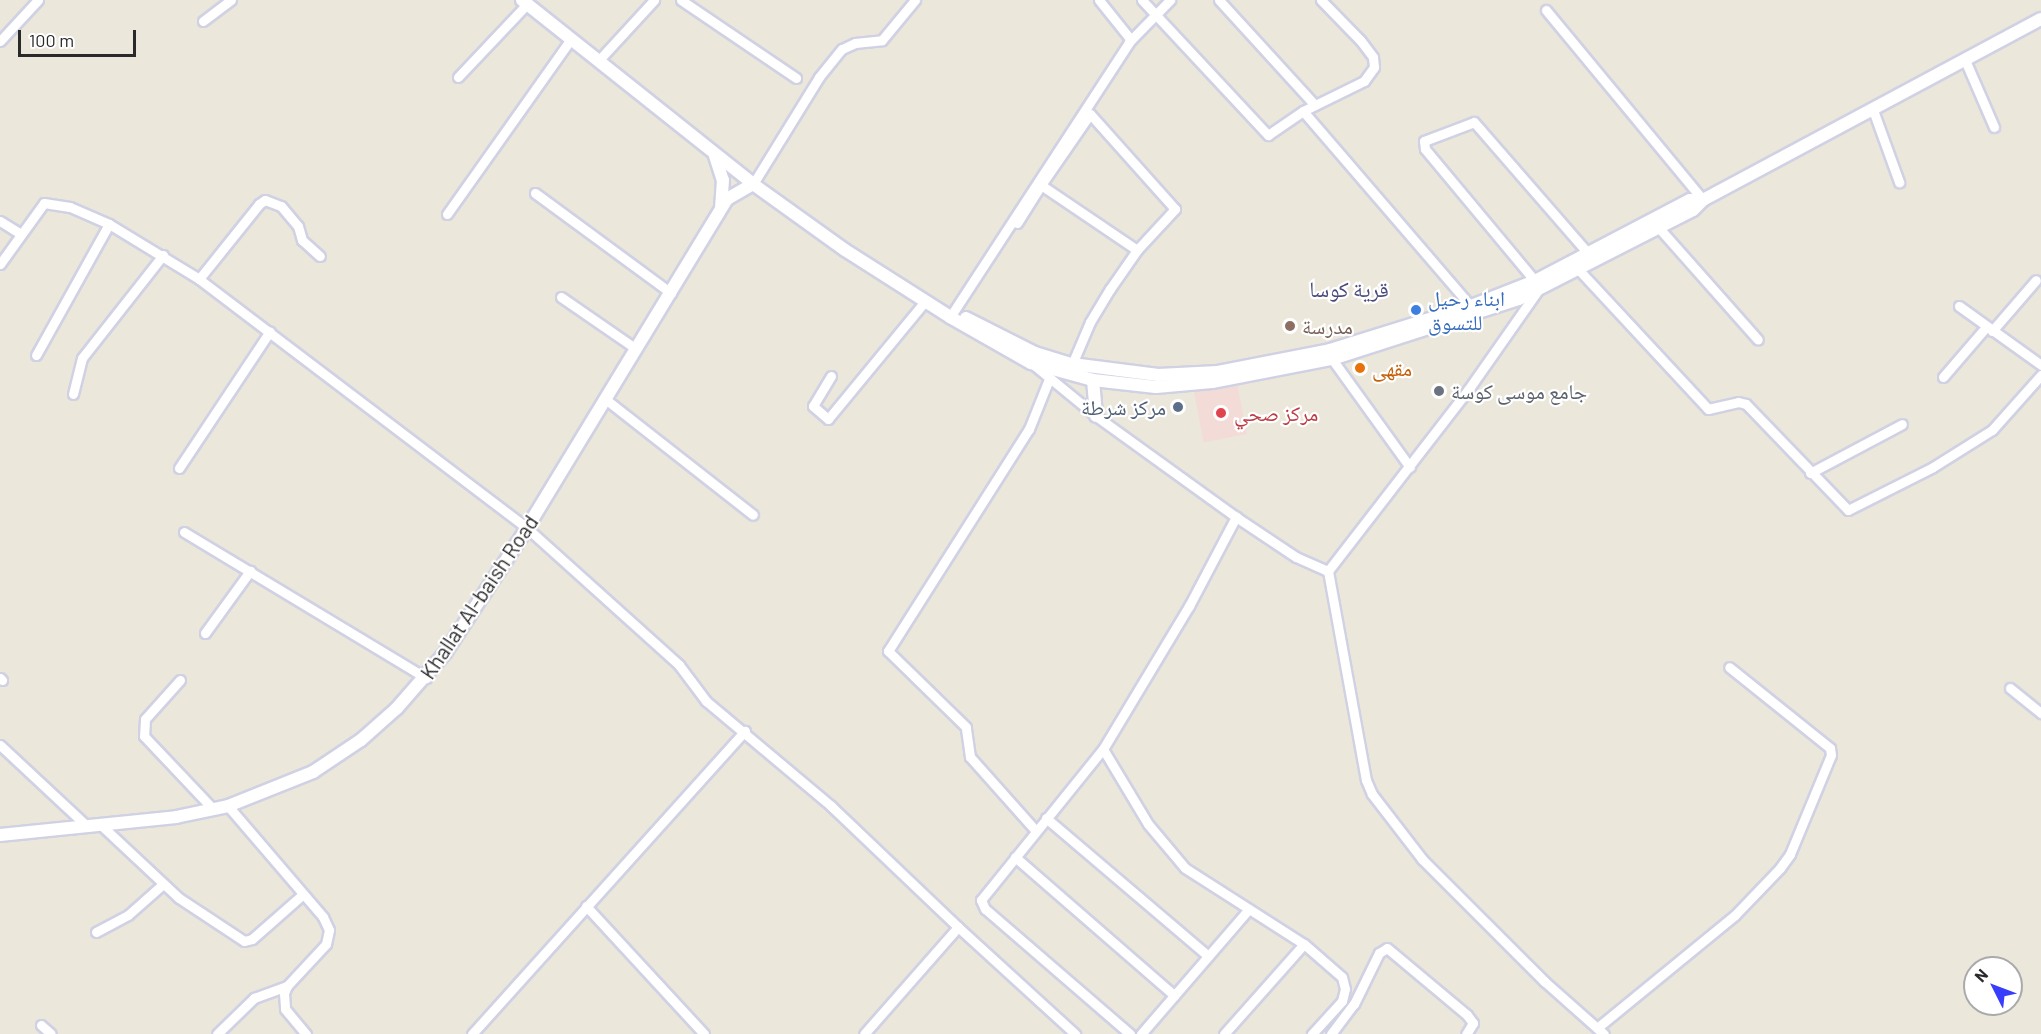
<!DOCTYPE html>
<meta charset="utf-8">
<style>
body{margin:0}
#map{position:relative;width:2041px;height:1034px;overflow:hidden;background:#ece7db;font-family:Barlow,"Noto Naskh Arabic",sans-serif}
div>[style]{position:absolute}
.medical>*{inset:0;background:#f3dbd8;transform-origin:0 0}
.roads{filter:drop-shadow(2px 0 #d0d1e3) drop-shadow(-2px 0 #d0d1e3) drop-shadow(0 2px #d0d1e3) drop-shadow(0 -2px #d0d1e3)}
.street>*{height:9px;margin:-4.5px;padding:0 4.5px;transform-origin:4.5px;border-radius:4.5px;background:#fff}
.secondary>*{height:12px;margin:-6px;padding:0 6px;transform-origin:6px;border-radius:6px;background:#fff}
.dots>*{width:16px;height:16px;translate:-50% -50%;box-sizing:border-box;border:3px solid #fff;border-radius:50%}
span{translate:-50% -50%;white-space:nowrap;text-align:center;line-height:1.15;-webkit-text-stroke:4.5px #fff;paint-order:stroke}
.shop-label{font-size:21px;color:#366cbe}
.left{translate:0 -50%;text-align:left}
.education-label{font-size:21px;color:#785e54}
.food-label{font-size:21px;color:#c56008}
.worship-label{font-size:21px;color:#5b616d}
.service-label{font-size:21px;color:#4e5e75}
.right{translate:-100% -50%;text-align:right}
.health-label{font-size:21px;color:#be3a42}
.street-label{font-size:21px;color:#2a2a2a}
.neighbourhood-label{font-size:22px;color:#494a7b}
.north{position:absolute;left:1963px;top:956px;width:60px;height:60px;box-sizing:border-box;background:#fff;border:2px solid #aaa;border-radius:50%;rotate:312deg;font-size:16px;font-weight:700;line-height:24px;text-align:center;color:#2a2a2a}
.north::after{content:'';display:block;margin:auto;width:21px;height:27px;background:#383dfc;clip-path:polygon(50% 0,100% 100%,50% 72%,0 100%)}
.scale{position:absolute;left:18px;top:30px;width:118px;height:27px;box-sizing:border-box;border:3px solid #2a2a2a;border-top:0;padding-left:8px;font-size:18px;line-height:21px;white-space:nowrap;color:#2a2a2a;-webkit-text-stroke:4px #fff;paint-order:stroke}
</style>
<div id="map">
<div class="medical">
<i style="left:1237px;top:383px;width:52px;height:44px;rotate:79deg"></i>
</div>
<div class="roads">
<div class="street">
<i style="left:681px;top:0;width:139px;rotate:34.1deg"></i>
<i style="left:1099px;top:0;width:51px;rotate:51.3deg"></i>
<i style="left:1142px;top:0;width:185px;rotate:47deg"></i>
<i style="left:1268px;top:135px;width:42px;rotate:-34.4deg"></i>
<i style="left:1303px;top:111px;width:68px;rotate:-26.2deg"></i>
<i style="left:1364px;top:81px;width:17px;rotate:-54deg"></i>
<i style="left:1374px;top:67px;width:10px;rotate:-96deg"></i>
<i style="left:1373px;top:57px;width:21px;rotate:-127deg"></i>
<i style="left:1360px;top:40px;width:56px;rotate:-134.3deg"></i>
<i style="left:1219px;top:0;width:142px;rotate:47.6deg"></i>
<i style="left:1546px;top:10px;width:246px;rotate:50.4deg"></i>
<i style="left:203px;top:21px;width:35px;rotate:-37deg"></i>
<i style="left:0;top:41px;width:56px;rotate:-47.2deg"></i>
<i style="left:1965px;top:60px;width:73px;rotate:66.6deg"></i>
<i style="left:598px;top:61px;width:83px;rotate:-47.4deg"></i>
<i style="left:458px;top:77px;width:100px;rotate:-46.6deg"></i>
<i style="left:1873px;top:110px;width:77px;rotate:70.1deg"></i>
<i style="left:1303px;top:111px;width:257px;rotate:49.3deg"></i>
<i style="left:753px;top:184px;width:126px;rotate:-58.3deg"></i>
<i style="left:819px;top:77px;width:36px;rotate:-51deg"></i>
<i style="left:842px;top:49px;width:14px;rotate:-25deg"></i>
<i style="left:855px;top:43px;width:27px;rotate:-6deg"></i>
<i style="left:882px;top:40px;width:52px;rotate:-50.5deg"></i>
<i style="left:535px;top:193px;width:169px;rotate:36.3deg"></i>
<i style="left:447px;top:214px;width:214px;rotate:-54.7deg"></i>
<i style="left:0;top:221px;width:22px;rotate:32deg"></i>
<i style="left:1017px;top:223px;width:45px;rotate:-57.7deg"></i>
<i style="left:109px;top:224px;width:105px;rotate:31.4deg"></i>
<i style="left:199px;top:279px;width:412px;rotate:37.2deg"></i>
<i style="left:527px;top:528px;width:205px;rotate:42deg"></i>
<i style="left:679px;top:665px;width:45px;rotate:53.1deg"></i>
<i style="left:706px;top:701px;width:163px;rotate:40deg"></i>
<i style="left:831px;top:806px;width:175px;rotate:43.6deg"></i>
<i style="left:958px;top:927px;width:142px;rotate:131.3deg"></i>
<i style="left:1659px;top:228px;width:149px;rotate:48.5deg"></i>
<i style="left:0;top:264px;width:75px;rotate:-54.2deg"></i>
<i style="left:44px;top:203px;width:26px;rotate:9deg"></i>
<i style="left:70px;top:207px;width:43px;rotate:23.6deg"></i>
<i style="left:109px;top:224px;width:150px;rotate:119.1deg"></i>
<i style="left:1578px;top:269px;width:191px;rotate:47.1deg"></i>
<i style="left:1708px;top:409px;width:31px;rotate:-13deg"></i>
<i style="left:1738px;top:402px;width:8px;rotate:14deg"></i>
<i style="left:1746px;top:404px;width:147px;rotate:46.1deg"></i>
<i style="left:1848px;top:510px;width:95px;rotate:-26.8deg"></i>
<i style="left:1933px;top:467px;width:70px;rotate:-32.1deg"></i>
<i style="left:1992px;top:430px;width:74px;rotate:-48.3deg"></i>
<i style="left:199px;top:279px;width:96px;rotate:-51.3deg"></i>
<i style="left:259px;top:204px;width:7px;rotate:-34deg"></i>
<i style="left:265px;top:200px;width:17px;rotate:21deg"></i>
<i style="left:281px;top:206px;width:26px;rotate:50deg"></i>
<i style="left:298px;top:226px;width:15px;rotate:74deg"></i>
<i style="left:302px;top:240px;width:24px;rotate:42deg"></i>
<i style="left:1535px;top:281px;width:172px;rotate:-129.8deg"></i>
<i style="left:1425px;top:149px;width:8px;rotate:-97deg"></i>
<i style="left:1424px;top:141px;width:53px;rotate:-20.8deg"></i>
<i style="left:1474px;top:122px;width:174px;rotate:49deg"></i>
<i style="left:561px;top:297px;width:90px;rotate:34.6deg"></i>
<i style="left:1959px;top:306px;width:101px;rotate:35.7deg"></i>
<i style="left:950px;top:317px;width:328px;rotate:-56.9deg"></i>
<i style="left:1129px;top:42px;width:59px;rotate:-45.7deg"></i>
<i style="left:1992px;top:331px;width:67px;rotate:-49.2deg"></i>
<i style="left:1332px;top:359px;width:133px;rotate:54.2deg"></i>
<i style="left:1034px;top:365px;width:80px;rotate:39.4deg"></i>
<i style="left:1096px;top:416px;width:173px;rotate:35.8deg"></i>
<i style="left:1236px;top:517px;width:72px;rotate:33.7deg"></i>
<i style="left:1296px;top:557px;width:35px;rotate:24deg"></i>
<i style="left:1070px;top:369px;width:51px;rotate:-66.9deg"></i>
<i style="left:1090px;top:322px;width:39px;rotate:-59deg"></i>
<i style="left:1110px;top:289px;width:47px;rotate:-55.3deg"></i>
<i style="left:1137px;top:250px;width:56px;rotate:-47.2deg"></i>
<i style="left:1175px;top:209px;width:127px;rotate:-131.8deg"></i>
<i style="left:1090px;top:114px;width:86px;rotate:124.6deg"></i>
<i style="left:1041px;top:185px;width:116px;rotate:34.1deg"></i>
<i style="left:831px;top:376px;width:35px;rotate:121deg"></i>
<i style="left:813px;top:406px;width:20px;rotate:41deg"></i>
<i style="left:828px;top:419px;width:154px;rotate:-50.5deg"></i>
<i style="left:1943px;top:377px;width:66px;rotate:-49.3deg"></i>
<i style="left:73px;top:394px;width:37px;rotate:-76deg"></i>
<i style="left:82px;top:358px;width:131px;rotate:-51.8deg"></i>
<i style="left:604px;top:398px;width:189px;rotate:38.1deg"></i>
<i style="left:179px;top:468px;width:164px;rotate:-56.4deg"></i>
<i style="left:1810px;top:473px;width:104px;rotate:-28deg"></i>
<i style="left:184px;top:532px;width:283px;rotate:31.1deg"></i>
<i style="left:1328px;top:571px;width:212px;rotate:79.7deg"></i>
<i style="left:1366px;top:780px;width:15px;rotate:67deg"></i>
<i style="left:1372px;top:794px;width:82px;rotate:52.4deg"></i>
<i style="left:1422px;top:859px;width:173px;rotate:45deg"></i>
<i style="left:1544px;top:981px;width:80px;rotate:41.5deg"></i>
<i style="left:1328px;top:571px;width:229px;rotate:-52.3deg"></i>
<i style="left:1468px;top:390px;width:122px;rotate:-55deg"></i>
<i style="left:205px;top:633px;width:77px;rotate:-54deg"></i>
<i style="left:0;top:678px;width:3px;rotate:45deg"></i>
<i style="left:180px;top:680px;width:52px;rotate:131.9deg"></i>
<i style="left:145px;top:719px;width:17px;rotate:93deg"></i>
<i style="left:144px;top:736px;width:100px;rotate:46.6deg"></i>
<i style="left:2010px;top:688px;width:40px;rotate:39deg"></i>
<i style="left:0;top:745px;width:120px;rotate:43deg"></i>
<i style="left:1103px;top:749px;width:87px;rotate:59deg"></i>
<i style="left:1148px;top:824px;width:57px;rotate:49.9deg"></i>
<i style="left:1185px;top:868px;width:141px;rotate:32.6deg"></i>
<i style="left:1304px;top:944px;width:50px;rotate:41deg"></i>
<i style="left:1342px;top:977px;width:12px;rotate:76deg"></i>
<i style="left:1345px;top:989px;width:12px;rotate:104deg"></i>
<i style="left:1342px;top:1001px;width:45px;rotate:132.3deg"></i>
<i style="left:228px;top:806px;width:146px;rotate:49.4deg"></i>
<i style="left:323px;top:917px;width:14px;rotate:65deg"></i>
<i style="left:329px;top:930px;width:14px;rotate:102deg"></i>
<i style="left:326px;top:944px;width:57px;rotate:132.9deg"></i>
<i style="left:287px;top:986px;width:8px;rotate:113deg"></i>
<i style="left:284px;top:993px;width:16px;rotate:86deg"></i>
<i style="left:285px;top:1009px;width:33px;rotate:50deg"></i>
<i style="left:1046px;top:818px;width:213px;rotate:40.4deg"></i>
<i style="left:102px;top:826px;width:105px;rotate:43.1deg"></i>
<i style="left:179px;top:898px;width:78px;rotate:33.5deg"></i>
<i style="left:244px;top:941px;width:8px;rotate:-14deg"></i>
<i style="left:252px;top:939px;width:68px;rotate:-41.4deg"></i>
<i style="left:1036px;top:831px;width:99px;rotate:-131.7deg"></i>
<i style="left:970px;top:757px;width:30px;rotate:-98deg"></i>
<i style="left:966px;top:727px;width:109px;rotate:-135.7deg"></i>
<i style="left:888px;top:651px;width:263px;rotate:-57.6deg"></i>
<i style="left:1029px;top:429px;width:54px;rotate:-68.2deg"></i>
<i style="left:1015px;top:857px;width:211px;rotate:41deg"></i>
<i style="left:586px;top:906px;width:174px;rotate:47.3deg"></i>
<i style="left:958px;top:927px;width:159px;rotate:42.4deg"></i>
<i style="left:96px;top:932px;width:36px;rotate:-28deg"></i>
<i style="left:128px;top:915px;width:47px;rotate:-41.5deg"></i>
<i style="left:41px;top:1025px;width:13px;rotate:42deg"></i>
<i style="left:1597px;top:1028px;width:178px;rotate:-39.3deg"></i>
<i style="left:1735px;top:915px;width:65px;rotate:-46.2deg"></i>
<i style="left:1780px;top:868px;width:17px;rotate:-54deg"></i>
<i style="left:1790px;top:854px;width:107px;rotate:-67.5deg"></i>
<i style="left:1831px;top:755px;width:7px;rotate:-98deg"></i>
<i style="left:1830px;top:748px;width:129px;rotate:-141.3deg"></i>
<i style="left:217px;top:1034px;width:52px;rotate:-44.2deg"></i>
<i style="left:254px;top:998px;width:35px;rotate:-20deg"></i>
<i style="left:472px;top:1034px;width:408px;rotate:-48deg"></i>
<i style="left:1130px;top:1034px;width:191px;rotate:-139.2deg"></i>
<i style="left:985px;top:909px;width:10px;rotate:-114deg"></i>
<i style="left:981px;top:900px;width:194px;rotate:-51.1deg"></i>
<i style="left:1103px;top:749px;width:167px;rotate:-59deg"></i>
<i style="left:1189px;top:606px;width:101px;rotate:-62.2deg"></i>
<i style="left:1141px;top:1034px;width:165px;rotate:-49.2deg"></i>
<i style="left:1224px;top:1034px;width:120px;rotate:-48.4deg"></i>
<i style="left:1331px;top:1034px;width:38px;rotate:-53deg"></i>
<i style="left:1354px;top:1004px;width:57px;rotate:-63.9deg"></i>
<i style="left:1379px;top:953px;width:9px;rotate:-32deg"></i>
<i style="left:1387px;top:948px;width:104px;rotate:39.9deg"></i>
<i style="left:1467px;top:1015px;width:10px;rotate:53deg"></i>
<i style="left:1473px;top:1023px;width:13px;rotate:122deg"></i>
</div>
<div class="secondary">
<i style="left:522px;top:0;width:295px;rotate:38.5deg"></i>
<i style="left:753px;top:184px;width:113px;rotate:35.7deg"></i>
<i style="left:845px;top:250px;width:125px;rotate:32.5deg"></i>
<i style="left:950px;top:317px;width:93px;rotate:29.6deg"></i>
<i style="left:1031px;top:363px;width:64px;rotate:15.3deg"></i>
<i style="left:1093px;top:380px;width:63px;rotate:6.3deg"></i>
<i style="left:1156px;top:387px;width:56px;rotate:-5.1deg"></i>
<i style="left:1212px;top:382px;width:122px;rotate:-10.9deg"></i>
<i style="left:1332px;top:359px;width:196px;rotate:-17.8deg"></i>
<i style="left:1519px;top:299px;width:195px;rotate:-27.1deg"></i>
<i style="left:1693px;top:210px;width:14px;rotate:-45deg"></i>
<i style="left:1703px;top:200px;width:383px;rotate:-28.2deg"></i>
<i style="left:715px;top:156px;width:25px;rotate:72deg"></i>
<i style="left:723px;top:180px;width:26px;rotate:94deg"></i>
<i style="left:966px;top:318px;width:77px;rotate:26.9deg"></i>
<i style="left:1035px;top:353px;width:39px;rotate:17deg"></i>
<i style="left:1072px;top:364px;width:87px;rotate:7.3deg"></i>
<i style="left:1158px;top:375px;width:60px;rotate:-2.9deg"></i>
<i style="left:1218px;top:372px;width:114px;rotate:-11.1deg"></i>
<i style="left:1330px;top:350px;width:148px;rotate:-17.3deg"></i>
<i style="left:1471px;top:306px;width:69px;rotate:-21.3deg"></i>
<i style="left:1535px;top:281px;width:175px;rotate:-27.6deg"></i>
<i style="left:1690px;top:200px;width:13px"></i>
<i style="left:1093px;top:380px;width:36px;rotate:85deg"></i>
<i style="left:0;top:835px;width:177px;rotate:-5.8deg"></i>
<i style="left:176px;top:817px;width:53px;rotate:-11.9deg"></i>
<i style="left:228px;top:806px;width:92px;rotate:-21.8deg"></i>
<i style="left:313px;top:772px;width:58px;rotate:-33.7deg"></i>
<i style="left:361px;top:740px;width:48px;rotate:-41.6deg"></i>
<i style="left:397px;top:708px;width:73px;rotate:-48.9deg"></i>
<i style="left:445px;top:653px;width:149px;rotate:-56.7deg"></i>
<i style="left:527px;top:528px;width:385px;rotate:-58.7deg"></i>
<i style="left:727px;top:199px;width:30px;rotate:-30deg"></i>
</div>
</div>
<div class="dots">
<i style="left:1416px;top:310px;background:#3f7fe0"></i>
<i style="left:1290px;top:326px;background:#8d6e63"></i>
<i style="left:1360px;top:368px;background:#e8710a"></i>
<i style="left:1439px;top:391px;background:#6b7280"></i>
<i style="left:1178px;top:407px;background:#5c6f8a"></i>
<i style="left:1221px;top:413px;background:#e0444e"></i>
</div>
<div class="shop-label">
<span class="left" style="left:1428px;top:310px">ابناء رحيل<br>للتسوق</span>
</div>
<div class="education-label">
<span class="left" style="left:1302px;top:326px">مدرسة</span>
</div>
<div class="food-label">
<span class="left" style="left:1372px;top:368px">مقهى</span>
</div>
<div class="worship-label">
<span class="left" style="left:1451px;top:391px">جامع موسى كوسة</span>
</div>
<div class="service-label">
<span class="right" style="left:1166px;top:407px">مركز شرطة</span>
</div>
<div class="health-label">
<span class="left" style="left:1234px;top:413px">مركز صحي</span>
</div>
<div class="street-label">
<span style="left:479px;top:597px;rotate:-56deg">Khallat Al-baish Road</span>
</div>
<div class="neighbourhood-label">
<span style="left:1349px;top:289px">قرية كوسا</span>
</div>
<div class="north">N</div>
<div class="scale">100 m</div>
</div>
